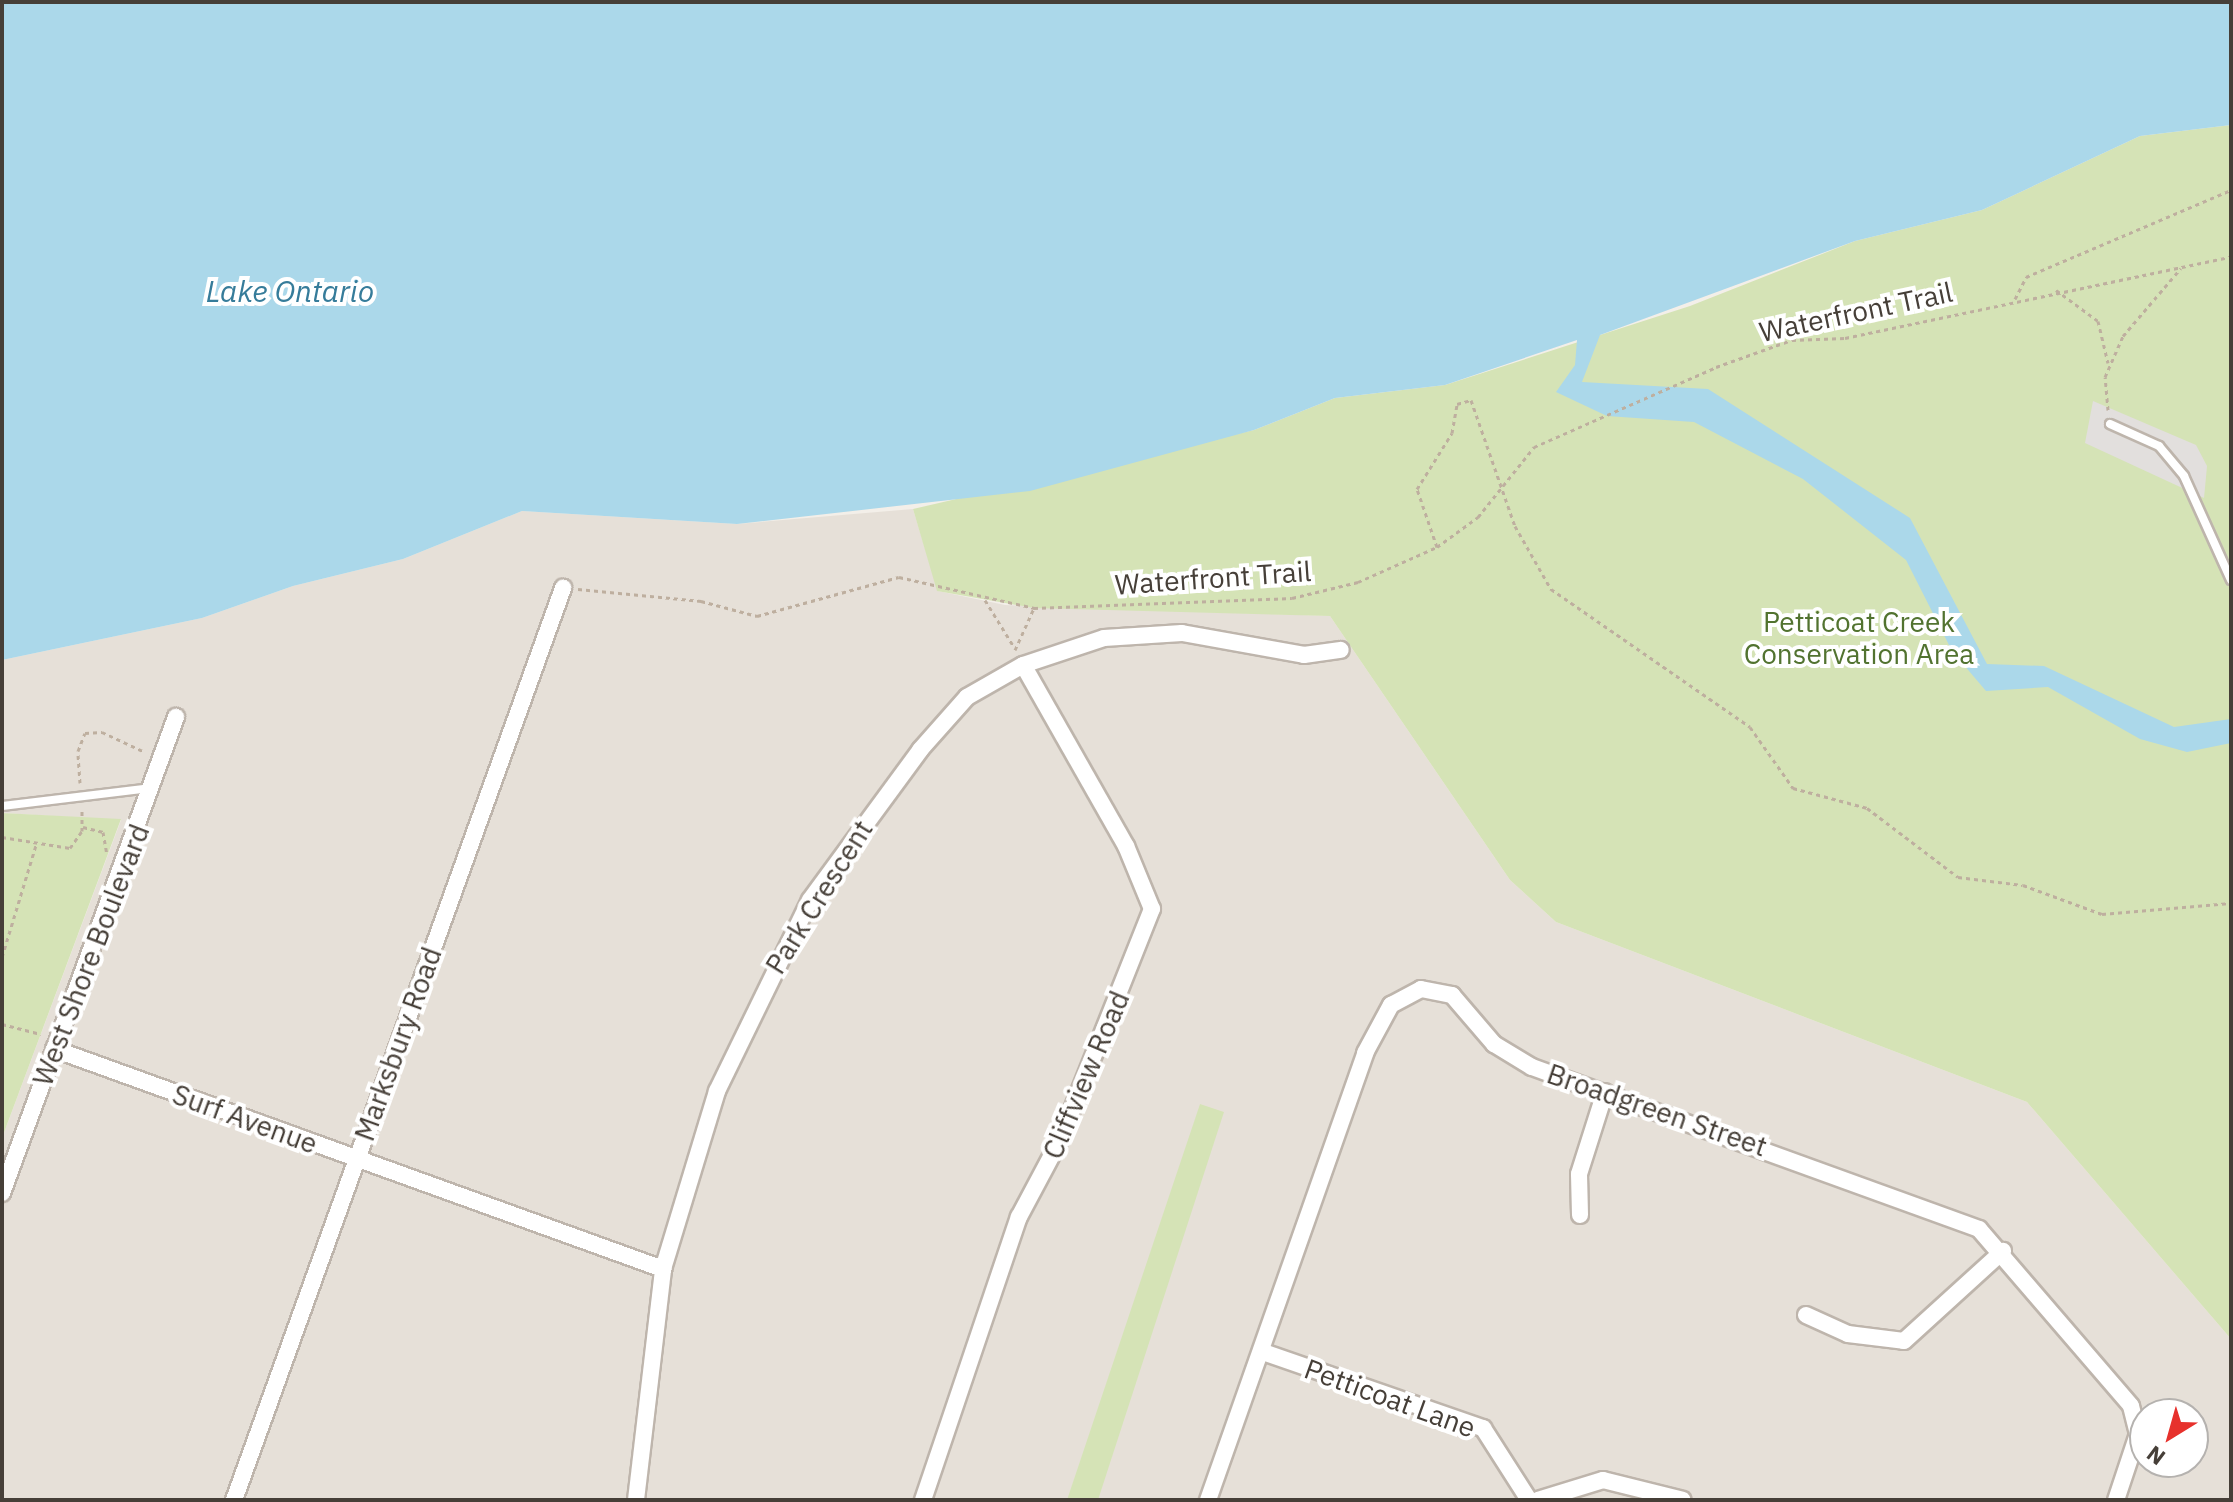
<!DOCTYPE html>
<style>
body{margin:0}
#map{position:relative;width:2233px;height:1502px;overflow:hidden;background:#f3efe9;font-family:"IBM Plex Sans",sans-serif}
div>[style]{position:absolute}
.residential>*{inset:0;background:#e6e0d8}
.green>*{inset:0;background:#d5e3b6}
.parking>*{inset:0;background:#e2dfdd}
.water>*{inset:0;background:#abd8ea}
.path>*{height:3px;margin-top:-1.5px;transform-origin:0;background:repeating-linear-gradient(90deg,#beaf9f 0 4px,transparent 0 8px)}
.roads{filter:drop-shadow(2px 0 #beb5ac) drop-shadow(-2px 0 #beb5ac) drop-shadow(0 2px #beb5ac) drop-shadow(0 -2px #beb5ac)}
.lane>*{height:8px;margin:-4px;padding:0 4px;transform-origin:4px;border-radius:4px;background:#fff}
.street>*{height:16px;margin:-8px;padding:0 8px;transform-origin:8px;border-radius:8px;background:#fff}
.path-bridge>*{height:3px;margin-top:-1.5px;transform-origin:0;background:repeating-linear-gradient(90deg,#beaf9f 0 4px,transparent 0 8px)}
span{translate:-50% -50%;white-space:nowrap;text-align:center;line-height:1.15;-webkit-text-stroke:8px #fff;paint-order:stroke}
.street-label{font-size:28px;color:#463f38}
.park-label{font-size:28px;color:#527330}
.water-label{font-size:30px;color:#367c9a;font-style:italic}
.frame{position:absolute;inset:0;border:4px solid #463f38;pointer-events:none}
.north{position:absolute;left:2129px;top:1398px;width:80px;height:80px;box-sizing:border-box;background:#fff;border:2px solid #b5b2af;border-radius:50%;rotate:217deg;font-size:22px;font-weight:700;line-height:32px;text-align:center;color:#463f38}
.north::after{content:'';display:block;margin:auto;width:28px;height:36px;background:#e7312c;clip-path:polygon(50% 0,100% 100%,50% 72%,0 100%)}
</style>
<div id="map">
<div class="residential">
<i style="clip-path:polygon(evenodd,913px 509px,938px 591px,1005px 605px,1330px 616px,1510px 880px,1556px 922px,2027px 1102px,2231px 1339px,2231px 1500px,2px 1500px,2px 1138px,121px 820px,2px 813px,2px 660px,202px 618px,293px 586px,403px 559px,522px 511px,737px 524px,913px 509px,2145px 1414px,2193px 1414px,2193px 1462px,2145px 1462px,2145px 1414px)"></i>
</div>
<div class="green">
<i style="clip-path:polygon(2231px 125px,2231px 1339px,2027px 1102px,1556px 922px,1510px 880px,1330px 616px,1034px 608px,937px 591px,913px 509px,1254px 430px,1335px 398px,1445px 385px,1690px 306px,1855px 241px,1982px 210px,2140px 136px)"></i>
<i style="clip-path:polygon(2px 813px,121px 819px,2px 1138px)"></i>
<i style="clip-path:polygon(1200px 1104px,1224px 1112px,1098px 1500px,1067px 1500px)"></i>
</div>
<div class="parking">
<i style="clip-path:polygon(2093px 401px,2196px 445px,2207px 466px,2204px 498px,2085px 443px)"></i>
</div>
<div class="water">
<i style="clip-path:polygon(2px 2px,2231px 2px,2231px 125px,2140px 136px,1982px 210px,1855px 241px,1600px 335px,1582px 382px,1708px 389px,1910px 518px,1987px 664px,2044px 666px,2174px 727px,2231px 719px,2231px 743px,2187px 752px,2140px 739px,2048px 687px,1986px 691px,1952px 651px,1906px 560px,1803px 479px,1694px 422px,1607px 416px,1556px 392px,1575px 365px,1577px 340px,1445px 385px,1335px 398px,1254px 430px,1030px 491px,737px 524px,522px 511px,403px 559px,293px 586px,202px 618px,2px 660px)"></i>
</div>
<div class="path">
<i style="left:2056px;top:290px;width:52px;rotate:36.4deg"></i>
<i style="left:2098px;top:321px;width:43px;rotate:76.6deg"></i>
<i style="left:2015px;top:299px;width:25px;rotate:-63deg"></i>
<i style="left:2026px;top:277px;width:223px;rotate:-23deg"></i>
<i style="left:1845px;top:338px;width:394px;rotate:-11.9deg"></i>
<i style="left:2108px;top:410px;width:33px;rotate:-95deg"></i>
<i style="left:2105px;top:377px;width:45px;rotate:-66.3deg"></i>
<i style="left:2123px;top:336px;width:89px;rotate:-49.5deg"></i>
<i style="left:578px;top:589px;width:124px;rotate:5.6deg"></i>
<i style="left:701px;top:601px;width:58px;rotate:15deg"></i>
<i style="left:757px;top:616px;width:147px;rotate:-15.4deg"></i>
<i style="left:899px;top:577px;width:139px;rotate:12.9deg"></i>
<i style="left:1034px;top:608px;width:258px;rotate:-2.2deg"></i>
<i style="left:1292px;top:598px;width:68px;rotate:-13.6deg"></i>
<i style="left:1358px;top:582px;width:86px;rotate:-23.9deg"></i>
<i style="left:1437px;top:547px;width:61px;rotate:-109deg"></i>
<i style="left:1417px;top:489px;width:66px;rotate:-58deg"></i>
<i style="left:1452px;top:433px;width:29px;rotate:-80deg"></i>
<i style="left:1457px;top:404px;width:15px;rotate:-16deg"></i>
<i style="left:1471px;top:400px;width:133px;rotate:70.8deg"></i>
<i style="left:1515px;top:526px;width:73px;rotate:60.3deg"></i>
<i style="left:1551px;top:589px;width:242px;rotate:34.7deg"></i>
<i style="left:1750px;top:727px;width:75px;rotate:54.8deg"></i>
<i style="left:1793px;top:788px;width:77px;rotate:15.1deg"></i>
<i style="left:1867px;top:808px;width:114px;rotate:37.2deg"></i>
<i style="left:1958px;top:877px;width:65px;rotate:7deg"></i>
<i style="left:2023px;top:885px;width:84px;rotate:20.2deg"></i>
<i style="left:2102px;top:914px;width:129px;rotate:-4.9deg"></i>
<i style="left:985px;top:600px;width:55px;rotate:58.3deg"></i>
<i style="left:1015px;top:650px;width:46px;rotate:-65.7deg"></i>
<i style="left:80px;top:783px;width:32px;rotate:-94deg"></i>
<i style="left:78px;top:751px;width:19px;rotate:-69deg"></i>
<i style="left:85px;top:733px;width:17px;rotate:-3deg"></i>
<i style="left:102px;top:732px;width:47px;rotate:24.9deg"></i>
<i style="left:83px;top:827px;width:21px;rotate:14deg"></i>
<i style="left:103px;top:832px;width:22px;rotate:80deg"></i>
<i style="left:2px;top:837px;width:69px;rotate:9.2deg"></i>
<i style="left:70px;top:848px;width:21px;rotate:-55deg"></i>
<i style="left:82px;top:831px;width:21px;rotate:-90deg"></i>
<i style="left:2px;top:957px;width:120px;rotate:-73.1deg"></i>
<i style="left:2px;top:1024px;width:40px;rotate:14.4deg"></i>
</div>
<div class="roads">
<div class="lane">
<i style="left:2110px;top:424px;width:54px;rotate:24.2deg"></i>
<i style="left:2159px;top:446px;width:39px;rotate:50deg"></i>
<i style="left:2184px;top:476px;width:114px;rotate:65.7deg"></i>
<i style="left:2px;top:806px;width:149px;rotate:-6.9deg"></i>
</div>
<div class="street">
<i style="left:54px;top:1049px;width:648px;rotate:19.86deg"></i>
<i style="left:2px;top:1193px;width:507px;rotate:-69.92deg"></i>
<i style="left:1580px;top:1215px;width:41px;rotate:-91.4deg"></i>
<i style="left:1579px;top:1174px;width:86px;rotate:-72.4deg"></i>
<i style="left:1806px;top:1315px;width:46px;rotate:24.3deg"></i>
<i style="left:1848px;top:1334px;width:56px;rotate:7.1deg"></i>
<i style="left:1904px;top:1341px;width:134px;rotate:-42.3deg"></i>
<i style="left:1263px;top:1352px;width:233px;rotate:19.1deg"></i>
<i style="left:1483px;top:1428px;width:85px;rotate:57.4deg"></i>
<i style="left:234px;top:1500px;width:970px;rotate:-70.16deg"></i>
<i style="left:636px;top:1500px;width:233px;rotate:-83.3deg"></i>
<i style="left:663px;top:1269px;width:186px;rotate:-73.1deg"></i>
<i style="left:717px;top:1091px;width:212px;rotate:-64deg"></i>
<i style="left:810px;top:900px;width:186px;rotate:-53.7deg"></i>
<i style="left:920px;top:750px;width:71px;rotate:-48.4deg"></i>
<i style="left:967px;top:697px;width:64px;rotate:-29.7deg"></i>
<i style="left:1023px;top:665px;width:85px;rotate:-18.4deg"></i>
<i style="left:1104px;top:638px;width:78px;rotate:-3.7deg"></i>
<i style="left:1182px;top:633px;width:124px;rotate:10.2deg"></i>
<i style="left:1304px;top:655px;width:37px;rotate:-8deg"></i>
<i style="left:923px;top:1500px;width:299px;rotate:-71.3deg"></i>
<i style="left:1019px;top:1217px;width:87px;rotate:-62deg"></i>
<i style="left:1060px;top:1140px;width:249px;rotate:-68.3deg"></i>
<i style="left:1152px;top:909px;width:68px;rotate:-112.4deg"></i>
<i style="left:1126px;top:846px;width:208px;rotate:-119.6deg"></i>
<i style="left:1208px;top:1500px;width:474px;rotate:-70.6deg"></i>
<i style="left:1365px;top:1053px;width:55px;rotate:-61.6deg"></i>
<i style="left:1391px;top:1005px;width:34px;rotate:-28deg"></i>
<i style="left:1421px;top:989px;width:32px;rotate:11deg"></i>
<i style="left:1452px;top:995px;width:65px;rotate:49.4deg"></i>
<i style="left:1494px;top:1044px;width:44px;rotate:31.2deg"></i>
<i style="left:1532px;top:1067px;width:475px;rotate:19.9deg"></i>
<i style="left:1979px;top:1229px;width:233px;rotate:49.3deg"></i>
<i style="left:2131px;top:1406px;width:29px;rotate:76deg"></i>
<i style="left:2138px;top:1434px;width:70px;rotate:108.4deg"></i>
<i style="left:1538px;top:1500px;width:68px;rotate:-17.1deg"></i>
<i style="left:1603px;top:1480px;width:82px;rotate:14deg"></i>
</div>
</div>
<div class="path-bridge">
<i style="left:1437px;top:547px;width:51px;rotate:-36.2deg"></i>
<i style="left:1478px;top:517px;width:90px;rotate:-51.3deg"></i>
<i style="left:1534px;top:447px;width:199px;rotate:-23.7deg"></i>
<i style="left:1716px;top:367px;width:81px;rotate:-19.6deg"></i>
<i style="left:1792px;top:340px;width:53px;rotate:-2.2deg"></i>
</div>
<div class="street-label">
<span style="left:1856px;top:312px;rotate:-12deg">Waterfront Trail</span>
<span style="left:1213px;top:578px;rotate:-4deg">Waterfront Trail</span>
<span style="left:819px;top:897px;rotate:-58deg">Park Crescent</span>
<span style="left:91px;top:955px;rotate:-69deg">West Shore Boulevard</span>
<span style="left:398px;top:1044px;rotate:-70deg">Marksbury Road</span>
<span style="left:1086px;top:1075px;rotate:-67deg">Cliffview Road</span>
<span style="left:1657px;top:1110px;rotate:19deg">Broadgreen Street</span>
<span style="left:245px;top:1119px;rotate:20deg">Surf Avenue</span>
<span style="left:1390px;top:1398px;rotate:20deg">Petticoat Lane</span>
</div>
<div class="park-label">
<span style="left:1859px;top:638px">Petticoat Creek<br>Conservation Area</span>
</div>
<div class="water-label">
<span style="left:290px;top:291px">Lake Ontario</span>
</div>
<div class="frame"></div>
<div class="north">N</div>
</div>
